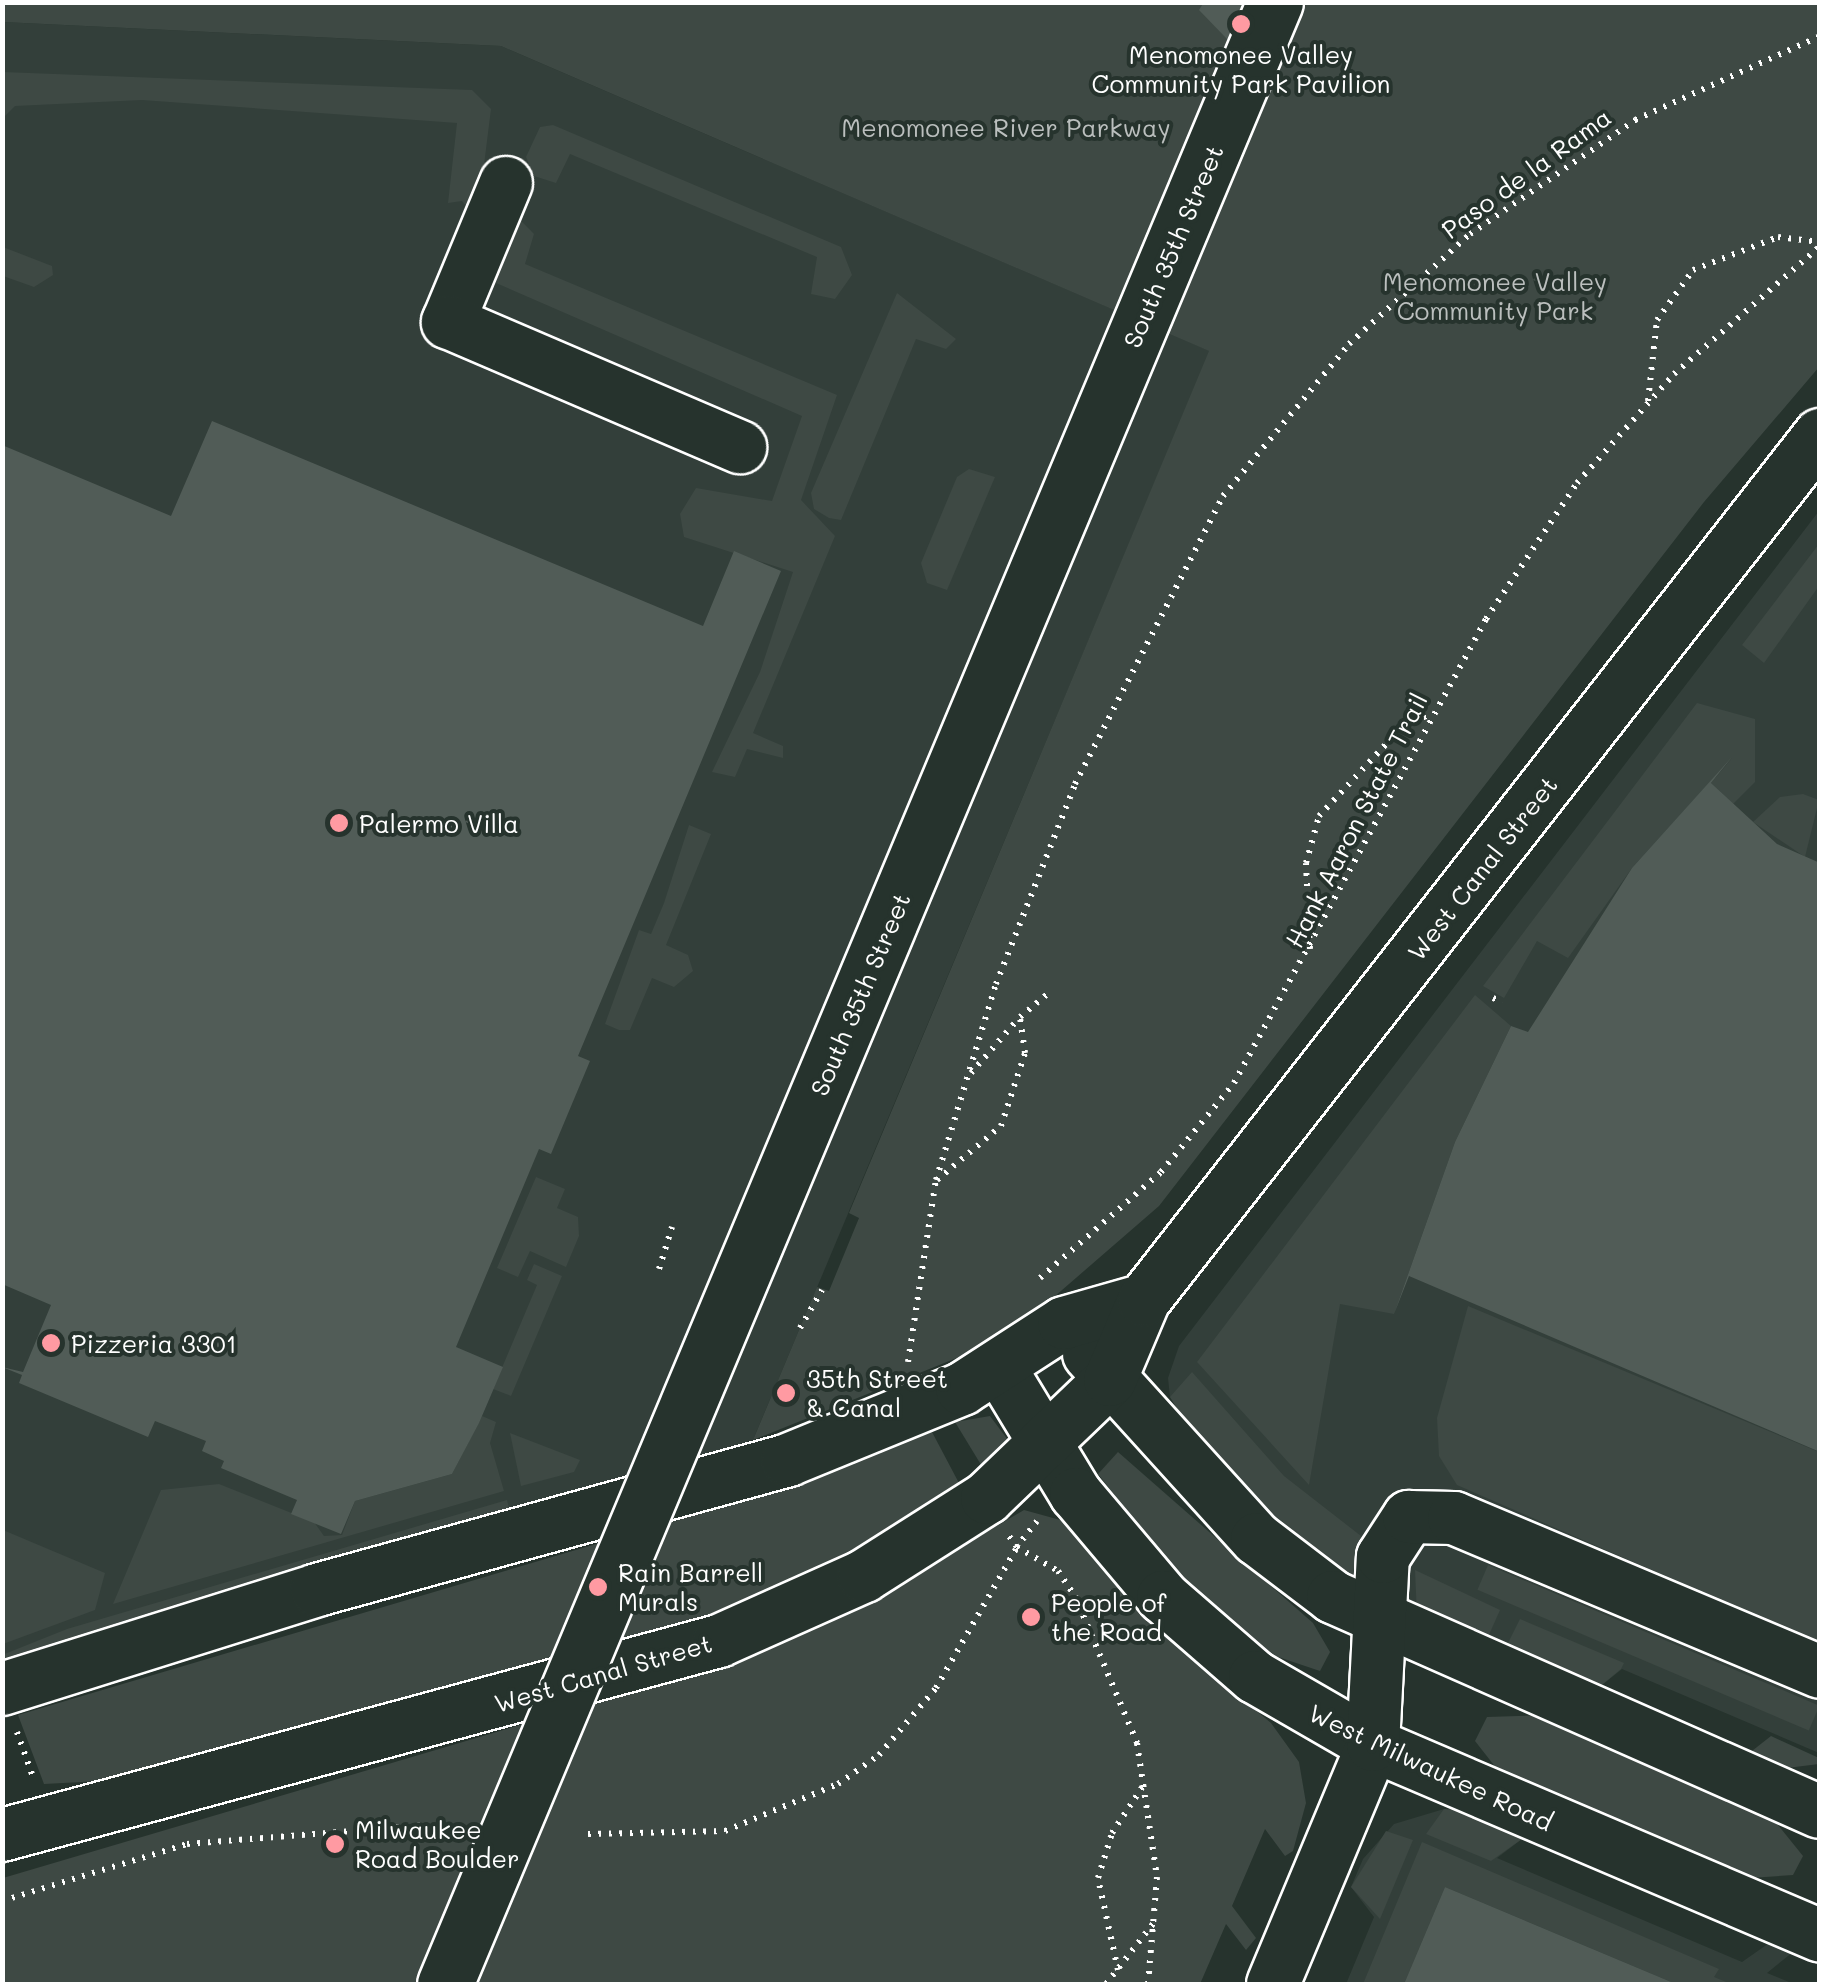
<!DOCTYPE html>
<style>
body{margin:0}
#map{position:relative;width:1822px;height:1987px;overflow:hidden;background:#26332d;font-family:Mali,sans-serif}
div>[style]{position:absolute}
.built>*{inset:0;background:#333f3a}
.green>*{inset:0;background:#3e4944;transform-origin:0 0}
.building>*{inset:0;background:#515c57}
.path>*{height:6px;margin-top:-3px;transform-origin:0;background:repeating-linear-gradient(90deg,#fff 0 2.5px,transparent 0 10.5px)}
.roads{filter:drop-shadow(2px 0 #fff) drop-shadow(-2px 0 #fff) drop-shadow(0 2px #fff) drop-shadow(0 -2px #fff)}
.minor>*{height:52px;margin:-26px;padding:0 26px;transform-origin:26px;border-radius:26px;background:#26332d}
.bridges{filter:drop-shadow(2px 0 #fff) drop-shadow(-2px 0 #fff) drop-shadow(0 2px #fff) drop-shadow(0 -2px #fff)}
.major-bridge>*{height:55px;margin:-27.5px;padding:0 27.5px;transform-origin:27.5px;border-radius:27.5px;background:#26332d}
.dots>*{width:28px;height:28px;translate:-50% -50%;box-sizing:border-box;border:5px solid #26332d;border-radius:50%}
span{translate:-50% -50%;white-space:nowrap;text-align:center;line-height:1.15;-webkit-text-stroke:8px #26332d;paint-order:stroke}
.poi-label{font-size:25px;color:#fff}
.left{translate:0 -50%;text-align:left}
.park-label{font-size:25px;color:#bbbfbe}
.street-label{font-size:25px;color:#fff}
.frame{position:absolute;inset:0;border:5px solid #fff;pointer-events:none}
</style>
<div id="map">
<div class="built">
<i style="clip-path:polygon(3px 22px,501px 46px,1210px 351px,753px 1440px,3px 1666px)"></i>
<i style="clip-path:polygon(1819px 511px,1819px 1753px,1622px 1669px,1592px 1693px,1352px 1577px,1280px 1523px,1170px 1397px,1168px 1378px,1179px 1346px)"></i>
<i style="clip-path:polygon(1444px 1809px,1526px 1836px,1497px 1858px,1742px 1962px,1772px 1941px,1793px 1952px,1767px 1973px,1794px 1984px,1346px 1984px,1374px 1917px,1351px 1887px,1363px 1859px,1394px 1824px)"></i>
</div>
<div class="green">
<i style="clip-path:polygon(2px 3px,1819px 3px,1819px 367px,1704px 502px,1159px 1206px,1054px 1297px,969px 1353px,753px 1440px,817px 1287px,829px 1291px,859px 1218px,849px 1213px,1209px 351px,501px 46px,3px 22px)"></i>
<i style="clip-path:polygon(3px 72px,472px 90px,491px 109px,482px 181px,534px 234px,525px 264px,837px 395px,801px 500px,835px 536px,753px 733px,783px 746px,783px 758px,747px 749px,735px 777px,712px 772px,760px 672px,793px 572px,684px 537px,680px 514px,696px 488px,772px 501px,802px 416px,496px 283px,504px 259px,462px 201px,448px 203px,457px 123px,142px 100px,15px 106px,3px 118px)"></i>
<i style="clip-path:polygon(553px 125px,841px 247px,852px 275px,835px 299px,811px 294px,817px 257px,570px 154px,556px 183px,534px 176px,526px 157px,540px 127px)"></i>
<i style="clip-path:polygon(3px 247px,52px 266px,53px 275px,34px 287px,3px 276px)"></i>
<i style="clip-path:polygon(897px 293px,956px 339px,946px 349px,916px 339px,841px 520px,829px 518px,814px 509px,811px 493px)"></i>
<i style="clip-path:polygon(969px 469px,995px 477px,947px 590px,927px 583px,921px 563px,957px 477px)"></i>
<i style="clip-path:polygon(1819px 544px,1819px 586px,1764px 663px,1742px 645px)"></i>
<i style="clip-path:polygon(1697px 703px,1755px 719px,1755px 782px,1733px 804px,1711px 783px,1732px 758px,1632px 868px,1568px 958px,1537px 941px,1504px 998px,1483px 986px)"></i>
<i style="clip-path:polygon(1803px 794px,1819px 800px,1805px 857px,1753px 822px,1780px 797px)"></i>
<i style="clip-path:polygon(689px 825px,711px 834px,666px 945px,688px 955px,693px 971px,674px 987px,652px 978px,630px 1030px,619px 1030px,605px 1024px,639px 930px,651px 934px,664px 903px)"></i>
<i style="clip-path:polygon(1475px 995px,1511px 1026px,1455px 1142px,1394px 1314px,1340px 1304px,1309px 1485px,1197px 1362px)"></i>
<i style="clip-path:polygon(536px 1177px,565px 1189px,557px 1208px,578px 1217px,579px 1236px,566px 1267px,530px 1251px,518px 1277px,497px 1268px)"></i>
<i style="clip-path:polygon(534px 1264px,562px 1276px,511px 1396px,493px 1389px,537px 1285px,527px 1280px)"></i>
<i style="clip-path:polygon(1468px 1306px,1819px 1452px,1819px 1643px,1457px 1485px,1439px 1456px,1437px 1418px)"></i>
<i style="clip-path:polygon(1192px 1372px,1284px 1476px,1361px 1536px,1352px 1577px,1249px 1495px,1183px 1419px,1170px 1397px)"></i>
<i style="clip-path:polygon(482px 1416px,496px 1422px,490px 1443px,504px 1491px,113px 1604px,161px 1490px,219px 1484px,314px 1522px,324px 1536px,342px 1535px,355px 1501px,452px 1474px)"></i>
<i style="clip-path:polygon(990px 1416px,1011px 1444px,983px 1468px,955px 1422px)"></i>
<i style="clip-path:polygon(932px 1432px,960px 1485px,859px 1549px,687px 1624px,120px 1780px,44px 1784px,18px 1715px,718px 1508px)"></i>
<i style="clip-path:polygon(510px 1433px,580px 1460px,574px 1472px,521px 1486px)"></i>
<i style="clip-path:polygon(1118px 1452px,1313px 1623px,1330px 1652px,1320px 1671px,1266px 1653px,1173px 1569px,1098px 1474px)"></i>
<i style="clip-path:polygon(507px 1500px,510px 1512px,3px 1666px,2px 1655px,67px 1629px)"></i>
<i style="clip-path:polygon(1024px 1510px,1064px 1521px,1147px 1619px,1271px 1723px,1299px 1762px,1306px 1803px,1293px 1851px,1285px 1856px,1265px 1829px,1232px 1906px,1256px 1938px,1246px 1950px,1226px 1924px,1200px 1984px,3px 1984px,3px 1878px,733px 1662px,855px 1609px)"></i>
<i style="clip-path:polygon(3px 1530px,105px 1573px,95px 1610px,3px 1644px)"></i>
<i style="left:1488px;top:1565px;width:360px;height:27px;rotate:23deg"></i>
<i style="clip-path:polygon(1415px 1570px,1500px 1610px,1484px 1646px,1417px 1616px)"></i>
<i style="clip-path:polygon(1520px 1619px,1624px 1663px,1621px 1669px,1592px 1693px,1502px 1655px)"></i>
<i style="clip-path:polygon(1544px 1715px,1770px 1815px,1803px 1856px,1793px 1875px,1736px 1879px,1504px 1778px,1475px 1741px,1487px 1717px)"></i>
<i style="clip-path:polygon(1771px 1736px,1819px 1758px,1819px 1764px,1779px 1769px,1743px 1758px)"></i>
<i style="clip-path:polygon(1444px 1809px,1467px 1810px,1526px 1836px,1491px 1861px,1426px 1834px)"></i>
<i style="clip-path:polygon(1386px 1831px,1413px 1840px,1380px 1919px,1351px 1887px)"></i>
<i style="clip-path:polygon(1422px 1842px,1719px 1969px,1714px 1977px,1731px 1984px,1676px 1984px,1445px 1887px,1404px 1984px,1363px 1984px)"></i>
</div>
<div class="building">
<i style="clip-path:polygon(1204px 2px,1267px 2px,1272px 39px,1227px 39px,1199px 10px)"></i>
<i style="clip-path:polygon(212px 421px,703px 626px,734px 551px,781px 571px,578px 1056px,590px 1061px,551px 1154px,539px 1149px,456px 1347px,503px 1367px,479px 1423px,452px 1474px,355px 1501px,341px 1534px,291px 1514px,297px 1500px,221px 1468px,224px 1461px,202px 1451px,206px 1441px,155px 1421px,148px 1437px,19px 1383px,22px 1375px,2px 1367px,23px 1372px,51px 1305px,2px 1284px,2px 445px,171px 516px)"></i>
<i style="clip-path:polygon(1732px 757px,1711px 783px,1777px 844px,1820px 863px,1820px 1452px,1409px 1276px,1394px 1314px,1455px 1142px,1511px 1026px,1528px 1032px,1632px 868px)"></i>
<i style="clip-path:polygon(1445px 1887px,1676px 1984px,1404px 1984px)"></i>
</div>
<div class="path">
<i style="left:1648px;top:401px;width:81px;rotate:-83.7deg"></i>
<i style="left:1657px;top:320px;width:62px;rotate:-54.2deg"></i>
<i style="left:1693px;top:270px;width:91px;rotate:-21.2deg"></i>
<i style="left:1778px;top:237px;width:42px;rotate:6.8deg"></i>
<i style="left:1310px;top:949px;width:86px;rotate:-92.7deg"></i>
<i style="left:1306px;top:863px;width:49px;rotate:-74.5deg"></i>
<i style="left:1319px;top:816px;width:125px;rotate:-47deg"></i>
<i style="left:1404px;top:725px;width:31px;rotate:-22deg"></i>
<i style="left:1493px;top:998px;width:10px;rotate:24deg"></i>
<i style="left:971px;top:1073px;width:73px;rotate:-48.9deg"></i>
<i style="left:937px;top:1180px;width:84px;rotate:-40.2deg"></i>
<i style="left:1001px;top:1126px;width:77px;rotate:-71.8deg"></i>
<i style="left:1025px;top:1053px;width:36px;rotate:-98deg"></i>
<i style="left:1020px;top:1017px;width:40px;rotate:-40deg"></i>
<i style="left:659px;top:1269px;width:44px;rotate:-72.8deg"></i>
<i style="left:1040px;top:1278px;width:161px;rotate:-41.2deg"></i>
<i style="left:1161px;top:1172px;width:115px;rotate:-50.6deg"></i>
<i style="left:1234px;top:1083px;width:528px;rotate:-61.49deg"></i>
<i style="left:1486px;top:619px;width:164px;rotate:-56.2deg"></i>
<i style="left:1577px;top:483px;width:146px;rotate:-48.3deg"></i>
<i style="left:1674px;top:374px;width:194px;rotate:-41.2deg"></i>
<i style="left:800px;top:1328px;width:44px;rotate:-59.9deg"></i>
<i style="left:908px;top:1362px;width:184px;rotate:-81.3deg"></i>
<i style="left:936px;top:1180px;width:205px;rotate:-73deg"></i>
<i style="left:996px;top:984px;width:215px;rotate:-68.4deg"></i>
<i style="left:1075px;top:784px;width:324px;rotate:-62.8deg"></i>
<i style="left:1223px;top:496px;width:197px;rotate:-50.3deg"></i>
<i style="left:1349px;top:344px;width:164px;rotate:-42.3deg"></i>
<i style="left:1470px;top:234px;width:201px;rotate:-34.6deg"></i>
<i style="left:1635px;top:120px;width:203px;rotate:-24.4deg"></i>
<i style="left:1037px;top:1521px;width:33px;rotate:128deg"></i>
<i style="left:1017px;top:1547px;width:48px;rotate:30.3deg"></i>
<i style="left:1058px;top:1571px;width:30px;rotate:56deg"></i>
<i style="left:1075px;top:1596px;width:160px;rotate:67.1deg"></i>
<i style="left:1137px;top:1743px;width:135px;rotate:81.5deg"></i>
<i style="left:1157px;top:1877px;width:107px;rotate:94.8deg"></i>
<i style="left:17px;top:1732px;width:48px;rotate:70.4deg"></i>
<i style="left:588px;top:1834px;width:137px;rotate:-1.3deg"></i>
<i style="left:725px;top:1831px;width:122px;rotate:-22.6deg"></i>
<i style="left:838px;top:1784px;width:50px;rotate:-35.3deg"></i>
<i style="left:879px;top:1755px;width:88px;rotate:-49.6deg"></i>
<i style="left:936px;top:1688px;width:163px;rotate:-60.1deg"></i>
<i style="left:1017px;top:1547px;width:14px;rotate:-126deg"></i>
<i style="left:2px;top:1901px;width:194px;rotate:-17.1deg"></i>
<i style="left:187px;top:1844px;width:242px;rotate:-4.5deg"></i>
<i style="left:1118px;top:1970px;width:94px;rotate:-102.3deg"></i>
<i style="left:1098px;top:1878px;width:47px;rotate:-72.7deg"></i>
<i style="left:1112px;top:1833px;width:60px;rotate:-56.6deg"></i>
<i style="left:1106px;top:1984px;width:81px;rotate:-52deg"></i>
</div>
<div class="roads">
<div class="minor">
<i style="left:506px;top:183px;width:151px;rotate:112.6deg"></i>
<i style="left:448px;top:322px;width:318px;rotate:23.2deg"></i>
<i style="left:1089px;top:1354px;width:250px;rotate:47.8deg"></i>
<i style="left:1257px;top:1539px;width:96px;rotate:37.3deg"></i>
<i style="left:1333px;top:1597px;width:532px;rotate:23.82deg"></i>
<i style="left:999px;top:1367px;width:149px;rotate:58.8deg"></i>
<i style="left:1076px;top:1494px;width:135px;rotate:49.8deg"></i>
<i style="left:1163px;top:1597px;width:122px;rotate:41deg"></i>
<i style="left:1255px;top:1677px;width:136px;rotate:30deg"></i>
<i style="left:1373px;top:1745px;width:486px;rotate:23.1deg"></i>
<i style="left:2px;top:1689px;width:330px;rotate:-17.4deg"></i>
<i style="left:317px;top:1590px;width:489px;rotate:-15.4deg"></i>
<i style="left:788px;top:1460px;width:188px;rotate:-22.2deg"></i>
<i style="left:962px;top:1389px;width:121px;rotate:-32.9deg"></i>
<i style="left:1064px;top:1323px;width:83px;rotate:-16deg"></i>
<i style="left:2px;top:1835px;width:743px;rotate:-15.14deg"></i>
<i style="left:719px;top:1641px;width:159px;rotate:-24.1deg"></i>
<i style="left:864px;top:1576px;width:146px;rotate:-32.4deg"></i>
<i style="left:987px;top:1498px;width:170px;rotate:-43.8deg"></i>
<i style="left:1110px;top:1380px;width:87px;rotate:-67deg"></i>
<i style="left:1144px;top:1300px;width:1098px;rotate:-51.99deg"></i>
<i style="left:1273px;top:1984px;width:259px;rotate:-67.3deg"></i>
<i style="left:1373px;top:1745px;width:188px;rotate:-87deg"></i>
<i style="left:1383px;top:1557px;width:48px;rotate:-57deg"></i>
<i style="left:1409px;top:1517px;width:45px;rotate:1.3deg"></i>
<i style="left:1454px;top:1518px;width:397px;rotate:22.8deg"></i>
</div>
</div>
<div class="bridges">
<div class="major-bridge">
<i style="left:445px;top:1984px;width:2149px;rotate:-67.28deg"></i>
</div>
</div>
<div class="dots">
<i style="left:1241px;top:24px;background:#ff9aa2"></i>
<i style="left:339px;top:823px;background:#ff9aa2"></i>
<i style="left:51px;top:1343px;background:#ff9aa2"></i>
<i style="left:786px;top:1393px;background:#ff9aa2"></i>
<i style="left:598px;top:1587px;background:#ff9aa2"></i>
<i style="left:1031px;top:1617px;background:#ff9aa2"></i>
<i style="left:335px;top:1844px;background:#ff9aa2"></i>
</div>
<div class="poi-label">
<span style="left:1241px;top:69px">Menomonee Valley<br>Community Park Pavilion</span>
<span class="left" style="left:359px;top:823px">Palermo Villa</span>
<span class="left" style="left:71px;top:1343px">Pizzeria 3301</span>
<span class="left" style="left:806px;top:1393px">35th Street<br>&amp; Canal</span>
<span class="left" style="left:618px;top:1587px">Rain Barrell<br>Murals</span>
<span class="left" style="left:1051px;top:1617px">People of<br>the Road</span>
<span class="left" style="left:355px;top:1844px">Milwaukee<br>Road Boulder</span>
</div>
<div class="park-label">
<span style="left:1006px;top:127px">Menomonee River Parkway</span>
<span style="left:1495px;top:296px">Menomonee Valley<br>Community Park</span>
</div>
<div class="street-label">
<span style="left:1526px;top:173px;rotate:-36deg">Paso de la Rama</span>
<span style="left:1173px;top:246px;rotate:-67deg">South 35th Street</span>
<span style="left:1356px;top:820px;rotate:-63deg">Hank Aaron State Trail</span>
<span style="left:1482px;top:868px;rotate:-52deg">West Canal Street</span>
<span style="left:860px;top:994px;rotate:-67deg">South 35th Street</span>
<span style="left:603px;top:1673px;rotate:-16deg">West Canal Street</span>
<span style="left:1431px;top:1767px;rotate:25deg">West Milwaukee Road</span>
</div>
<div class="frame"></div>
</div>
